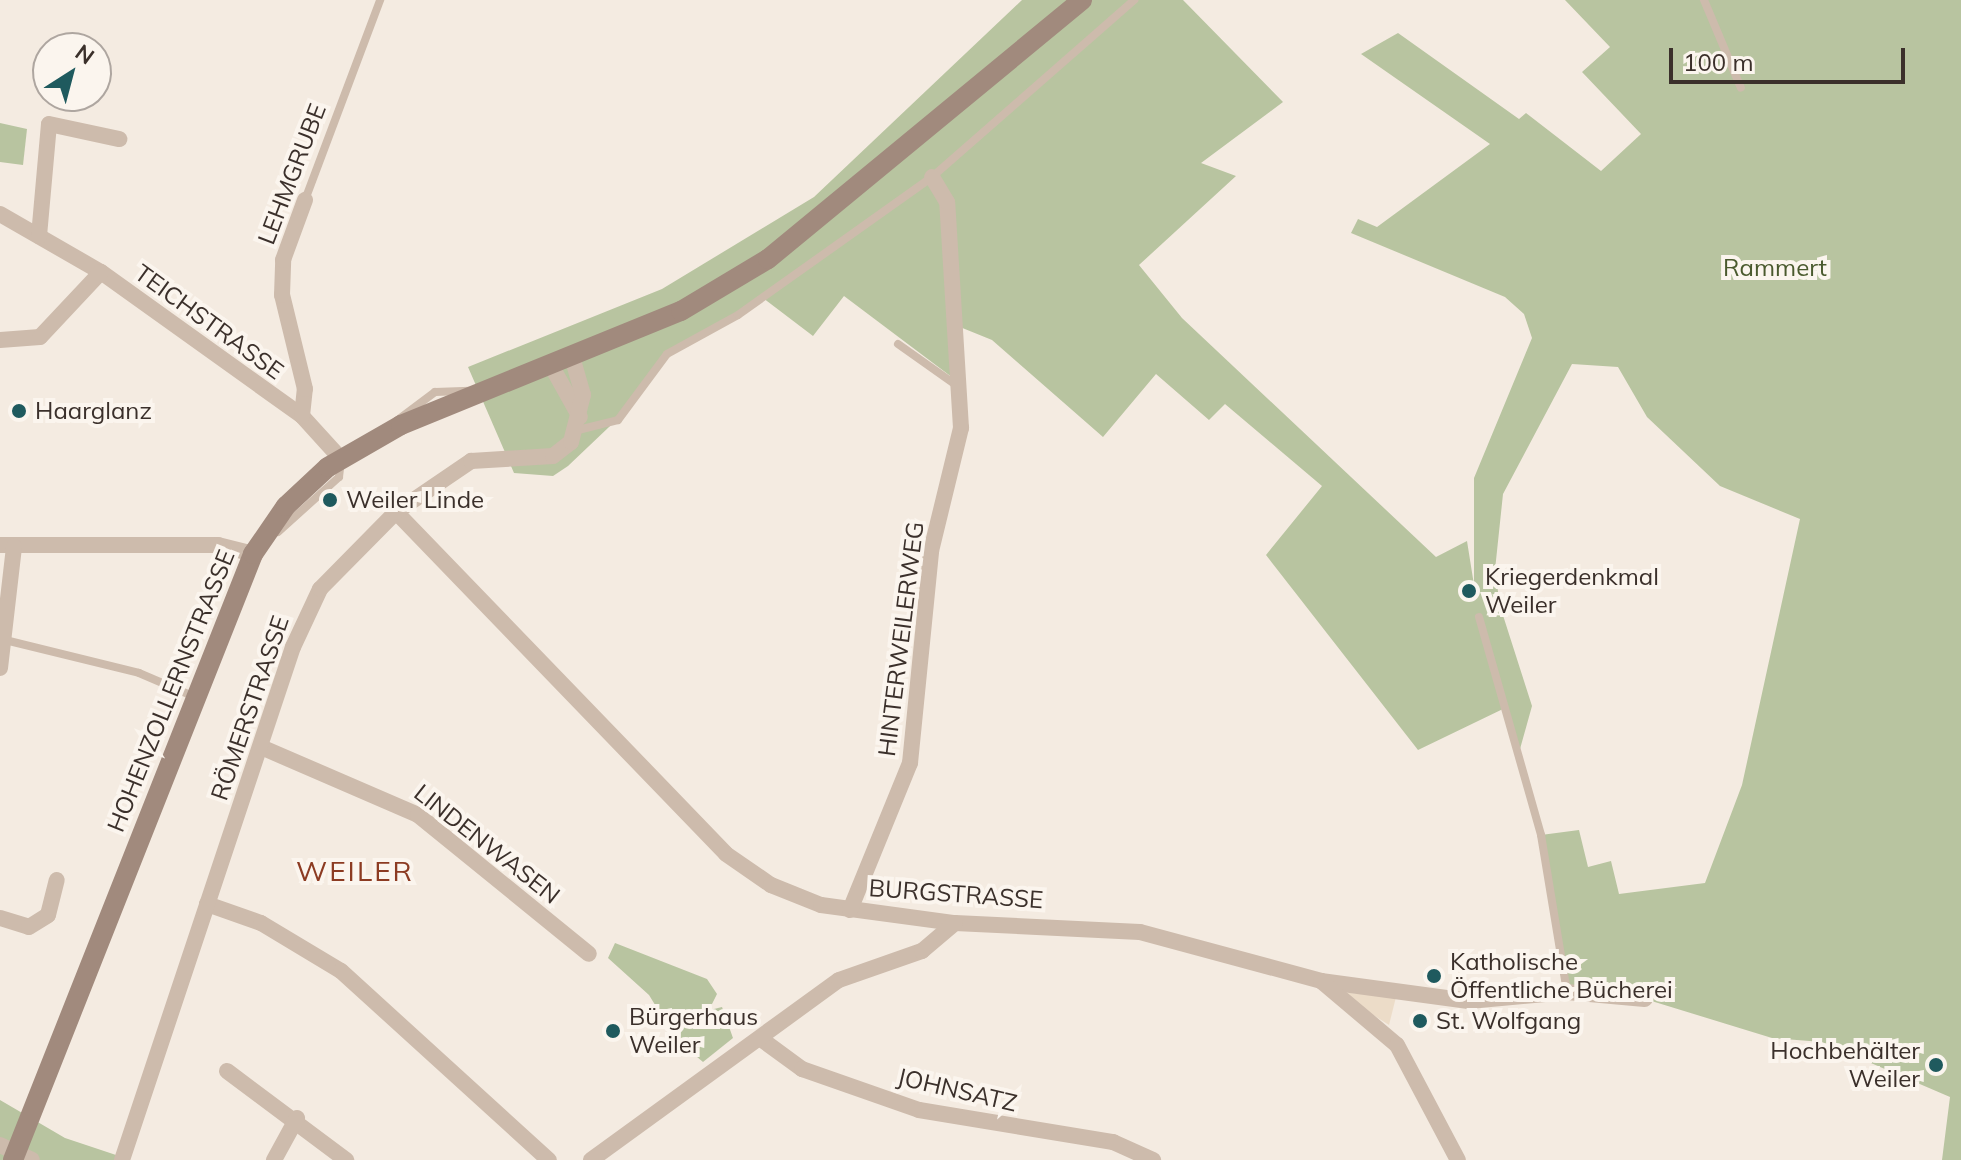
<!DOCTYPE html>
<meta charset="utf-8">
<style>
body{margin:0}
#map{position:relative;width:1961px;height:1160px;overflow:hidden;background:#f4ebe1;font-family:Mulish,sans-serif}
div>[style]{position:absolute}
.green>*{inset:0;background:#b8c4a0}
.plaza>*{inset:0;background:#ecdcc8}
.service>*{height:8px;margin:-4px;padding:0 4px;transform-origin:4px;border-radius:4px;background:#cdbbac}
.minor>*{height:16px;margin:-8px;padding:0 8px;transform-origin:8px;border-radius:8px;background:#cdbbac}
.secondary>*{height:20px;margin:-10px;padding:0 10px;transform-origin:10px;border-radius:10px;background:#a18a7d}
.dots>*{width:22px;height:22px;translate:-50% -50%;box-sizing:border-box;border:4px solid #fbf5ee;border-radius:50%}
span{translate:-50% -50%;white-space:nowrap;text-align:center;line-height:1.15;-webkit-text-stroke:8px #fbf5ee;paint-order:stroke}
.street-label{font-size:24px;color:#3b302b}
.park-label{font-size:24px;color:#4a5a2e}
.poi-label{font-size:24px;color:#3b302b}
.left{translate:0 -50%;text-align:left}
.right{translate:-100% -50%;text-align:right}
.quarter-label{font-size:28px;color:#8c3b22;letter-spacing:2px}
.north{position:absolute;left:32px;top:32px;width:80px;height:80px;box-sizing:border-box;background:#fbf5ee;border:2px solid #aea6a0;border-radius:50%;rotate:36deg;font-size:22px;font-weight:700;line-height:32px;text-align:center;color:#3b302b}
.north::after{content:'';display:block;margin:auto;width:28px;height:36px;background:#1f5a5e;clip-path:polygon(50% 0,100% 100%,50% 72%,0 100%)}
.scale{position:absolute;left:1669px;top:48px;width:236px;height:36px;box-sizing:border-box;border:4px solid #3b302b;border-top:0;padding-left:10px;font-size:24px;line-height:28px;white-space:nowrap;color:#3b302b;-webkit-text-stroke:6px #fbf5ee;paint-order:stroke}
</style>
<div id="map">
<div class="green">
<i style="clip-path:polygon(1022px 0,1183px 0,1283px 102px,1201px 163px,1236px 176px,1139px 265px,1182px 318px,1436px 557px,1467px 541px,1474px 585px,1474px 478px,1532px 338px,1524px 314px,1505px 297px,1351px 233px,1358px 219px,1377px 227px,1490px 144px,1361px 54px,1398px 33px,1519px 119px,1526px 113px,1601px 171px,1641px 134px,1582px 72px,1610px 47px,1565px 0,1961px 0,1961px 1160px,1942px 1160px,1950px 1097px,1822px 1042px,1772px 1038px,1645px 999px,1567px 992px,1541px 835px,1579px 830px,1588px 867px,1611px 861px,1619px 894px,1705px 883px,1742px 785px,1800px 519px,1720px 486px,1647px 417px,1618px 367px,1572px 364px,1503px 494px,1495px 570px,1500px 606px,1532px 706px,1520px 749px,1505px 708px,1418px 750px,1266px 555px,1322px 486px,1225px 404px,1209px 420px,1156px 374px,1103px 437px,992px 340px,955px 325px,961px 384px,844px 296px,813px 336px,763px 298px,667px 354px,629px 408px,568px 466px,553px 476px,514px 473px,468px 367px,662px 289px,814px 197px)"></i>
<i style="clip-path:polygon(0 123px,27px 129px,23px 165px,0 162px)"></i>
<i style="clip-path:polygon(615px 943px,707px 979px,717px 994px,711px 1006px,668px 1026px,649px 995px,608px 958px)"></i>
<i style="clip-path:polygon(722px 1007px,733px 1038px,703px 1062px,670px 1034px,694px 1014px)"></i>
<i style="clip-path:polygon(0 1100px,65px 1138px,116px 1155px,115px 1160px,0 1160px)"></i>
</div>
<div class="plaza">
<i style="clip-path:polygon(1339px 992px,1396px 997px,1389px 1025px,1345px 997px)"></i>
</div>
<div class="service">
<i style="left:1704px;top:0;width:95px;rotate:67.2deg"></i>
<i style="left:305px;top:200px;width:214px;rotate:-69.4deg"></i>
<i style="left:898px;top:344px;width:71px;rotate:35.3deg"></i>
<i style="left:395px;top:422px;width:50px;rotate:-36.9deg"></i>
<i style="left:435px;top:392px;width:35px;rotate:-2deg"></i>
<i style="left:578px;top:430px;width:41px;rotate:-14deg"></i>
<i style="left:618px;top:420px;width:82px;rotate:-53.4deg"></i>
<i style="left:667px;top:354px;width:81px;rotate:-28.8deg"></i>
<i style="left:738px;top:315px;width:238px;rotate:-35.4deg"></i>
<i style="left:932px;top:177px;width:269px;rotate:-41.2deg"></i>
<i style="left:278px;top:532px;width:82px;rotate:-42deg"></i>
<i style="left:339px;top:477px;width:16px;rotate:-83deg"></i>
<i style="left:1479px;top:617px;width:227px;rotate:74.1deg"></i>
<i style="left:1541px;top:835px;width:159px;rotate:80.6deg"></i>
<i style="left:5px;top:640px;width:138px;rotate:13.8deg"></i>
<i style="left:139px;top:673px;width:61px;rotate:23.2deg"></i>
</div>
<div class="minor">
<i style="left:0;top:214px;width:116px;rotate:29.9deg"></i>
<i style="left:101px;top:272px;width:247px;rotate:35.6deg"></i>
<i style="left:302px;top:416px;width:58px;rotate:47.8deg"></i>
<i style="left:39px;top:236px;width:112px;rotate:-84.9deg"></i>
<i style="left:49px;top:124px;width:72px;rotate:12.1deg"></i>
<i style="left:0;top:340px;width:40px;rotate:-4.3deg"></i>
<i style="left:40px;top:337px;width:89px;rotate:-46.8deg"></i>
<i style="left:552px;top:367px;width:57px;rotate:60.8deg"></i>
<i style="left:302px;top:416px;width:27px;rotate:-84deg"></i>
<i style="left:305px;top:389px;width:97px;rotate:-103.7deg"></i>
<i style="left:282px;top:295px;width:35px;rotate:-88deg"></i>
<i style="left:283px;top:260px;width:64px;rotate:-69.9deg"></i>
<i style="left:396px;top:512px;width:475px;rotate:46deg"></i>
<i style="left:726px;top:854px;width:55px;rotate:34.6deg"></i>
<i style="left:771px;top:885px;width:54px;rotate:21.8deg"></i>
<i style="left:821px;top:905px;width:135px;rotate:7.7deg"></i>
<i style="left:955px;top:923px;width:185px;rotate:2.8deg"></i>
<i style="left:1140px;top:932px;width:188px;rotate:15.1deg"></i>
<i style="left:1321px;top:981px;width:149px;rotate:7.7deg"></i>
<i style="left:1469px;top:1001px;width:98px;rotate:-5.2deg"></i>
<i style="left:1567px;top:992px;width:78px;rotate:5.1deg"></i>
<i style="left:0;top:545px;width:218px"></i>
<i style="left:218px;top:545px;width:36px;rotate:14deg"></i>
<i style="left:0;top:668px;width:122px;rotate:-83.4deg"></i>
<i style="left:261px;top:747px;width:171px;rotate:23.4deg"></i>
<i style="left:418px;top:815px;width:220px;rotate:39.1deg"></i>
<i style="left:207px;top:904px;width:57px;rotate:19.4deg"></i>
<i style="left:261px;top:923px;width:93px;rotate:31deg"></i>
<i style="left:341px;top:971px;width:281px;rotate:42.3deg"></i>
<i style="left:850px;top:910px;width:159px;rotate:-67.8deg"></i>
<i style="left:910px;top:763px;width:213px;rotate:-84.3deg"></i>
<i style="left:931px;top:551px;width:127px;rotate:-76.3deg"></i>
<i style="left:961px;top:428px;width:226px;rotate:-93.5deg"></i>
<i style="left:947px;top:202px;width:29px;rotate:-121deg"></i>
<i style="left:0;top:918px;width:30px;rotate:17deg"></i>
<i style="left:29px;top:927px;width:22px;rotate:-32deg"></i>
<i style="left:48px;top:915px;width:36px;rotate:-76deg"></i>
<i style="left:1321px;top:981px;width:99px;rotate:40.1deg"></i>
<i style="left:1397px;top:1045px;width:130px;rotate:62.1deg"></i>
<i style="left:761px;top:1039px;width:51px;rotate:36.2deg"></i>
<i style="left:802px;top:1069px;width:124px;rotate:19.3deg"></i>
<i style="left:919px;top:1110px;width:197px;rotate:9.4deg"></i>
<i style="left:1113px;top:1142px;width:44px;rotate:24.2deg"></i>
<i style="left:227px;top:1071px;width:149px;rotate:36.8deg"></i>
<i style="left:0;top:1145px;width:35px;rotate:25deg"></i>
<i style="left:122px;top:1160px;width:541px;rotate:-71.57deg"></i>
<i style="left:293px;top:647px;width:64px;rotate:-65deg"></i>
<i style="left:320px;top:589px;width:108px;rotate:-45.4deg"></i>
<i style="left:396px;top:512px;width:91px;rotate:-34.2deg"></i>
<i style="left:471px;top:461px;width:82px;rotate:-3.5deg"></i>
<i style="left:553px;top:456px;width:23px;rotate:-38deg"></i>
<i style="left:571px;top:442px;width:49px;rotate:-75.7deg"></i>
<i style="left:583px;top:395px;width:37px;rotate:-106deg"></i>
<i style="left:274px;top:1160px;width:48px;rotate:-61.3deg"></i>
<i style="left:591px;top:1160px;width:306px;rotate:-36deg"></i>
<i style="left:839px;top:980px;width:88px;rotate:-19.3deg"></i>
<i style="left:922px;top:951px;width:43px;rotate:-40.3deg"></i>
</div>
<div class="secondary">
<i style="left:13px;top:1160px;width:652px;rotate:-68.39deg"></i>
<i style="left:253px;top:554px;width:58px;rotate:-55.5deg"></i>
<i style="left:286px;top:506px;width:57px;rotate:-42.9deg"></i>
<i style="left:328px;top:467px;width:84px;rotate:-29.9deg"></i>
<i style="left:401px;top:425px;width:302px;rotate:-22.2deg"></i>
<i style="left:681px;top:311px;width:101px;rotate:-30.9deg"></i>
<i style="left:768px;top:259px;width:407px;rotate:-39.5deg"></i>
</div>
<div class="dots">
<i style="left:19px;top:411px;background:#1f5a5e"></i>
<i style="left:330px;top:500px;background:#1f5a5e"></i>
<i style="left:1469px;top:591px;background:#1f5a5e"></i>
<i style="left:1434px;top:976px;background:#1f5a5e"></i>
<i style="left:1420px;top:1021px;background:#1f5a5e"></i>
<i style="left:613px;top:1031px;background:#1f5a5e"></i>
<i style="left:1936px;top:1065px;background:#1f5a5e"></i>
</div>
<div class="street-label">
<span style="left:292px;top:174px;rotate:-69deg">LEHMGRUBE</span>
<span style="left:209px;top:322px;rotate:36deg">TEICHSTRASSE</span>
<span style="left:901px;top:639px;rotate:-83deg">HINTERWEILERWEG</span>
<span style="left:171px;top:691px;rotate:-68deg">HOHENZOLLERNSTRASSE</span>
<span style="left:250px;top:708px;rotate:-71deg">RÖMERSTRASSE</span>
<span style="left:487px;top:844px;rotate:38deg">LINDENWASEN</span>
<span style="left:956px;top:894px;rotate:4deg">BURGSTRASSE</span>
<span style="left:957px;top:1090px;rotate:13deg">JOHNSATZ</span>
</div>
<div class="park-label">
<span style="left:1775px;top:268px">Rammert</span>
</div>
<div class="poi-label">
<span class="left" style="left:35px;top:411px">Haarglanz</span>
<span class="left" style="left:346px;top:500px">Weiler Linde</span>
<span class="left" style="left:1485px;top:591px">Kriegerdenkmal<br>Weiler</span>
<span class="left" style="left:1450px;top:976px">Katholische<br>Öffentliche Bücherei</span>
<span class="left" style="left:629px;top:1031px">Bürgerhaus<br>Weiler</span>
<span class="left" style="left:1436px;top:1021px">St. Wolfgang</span>
<span class="right" style="left:1920px;top:1065px">Hochbehälter<br>Weiler</span>
</div>
<div class="quarter-label">
<span style="left:355px;top:871px">WEILER</span>
</div>
<div class="north">N</div>
<div class="scale">100 m</div>
</div>
